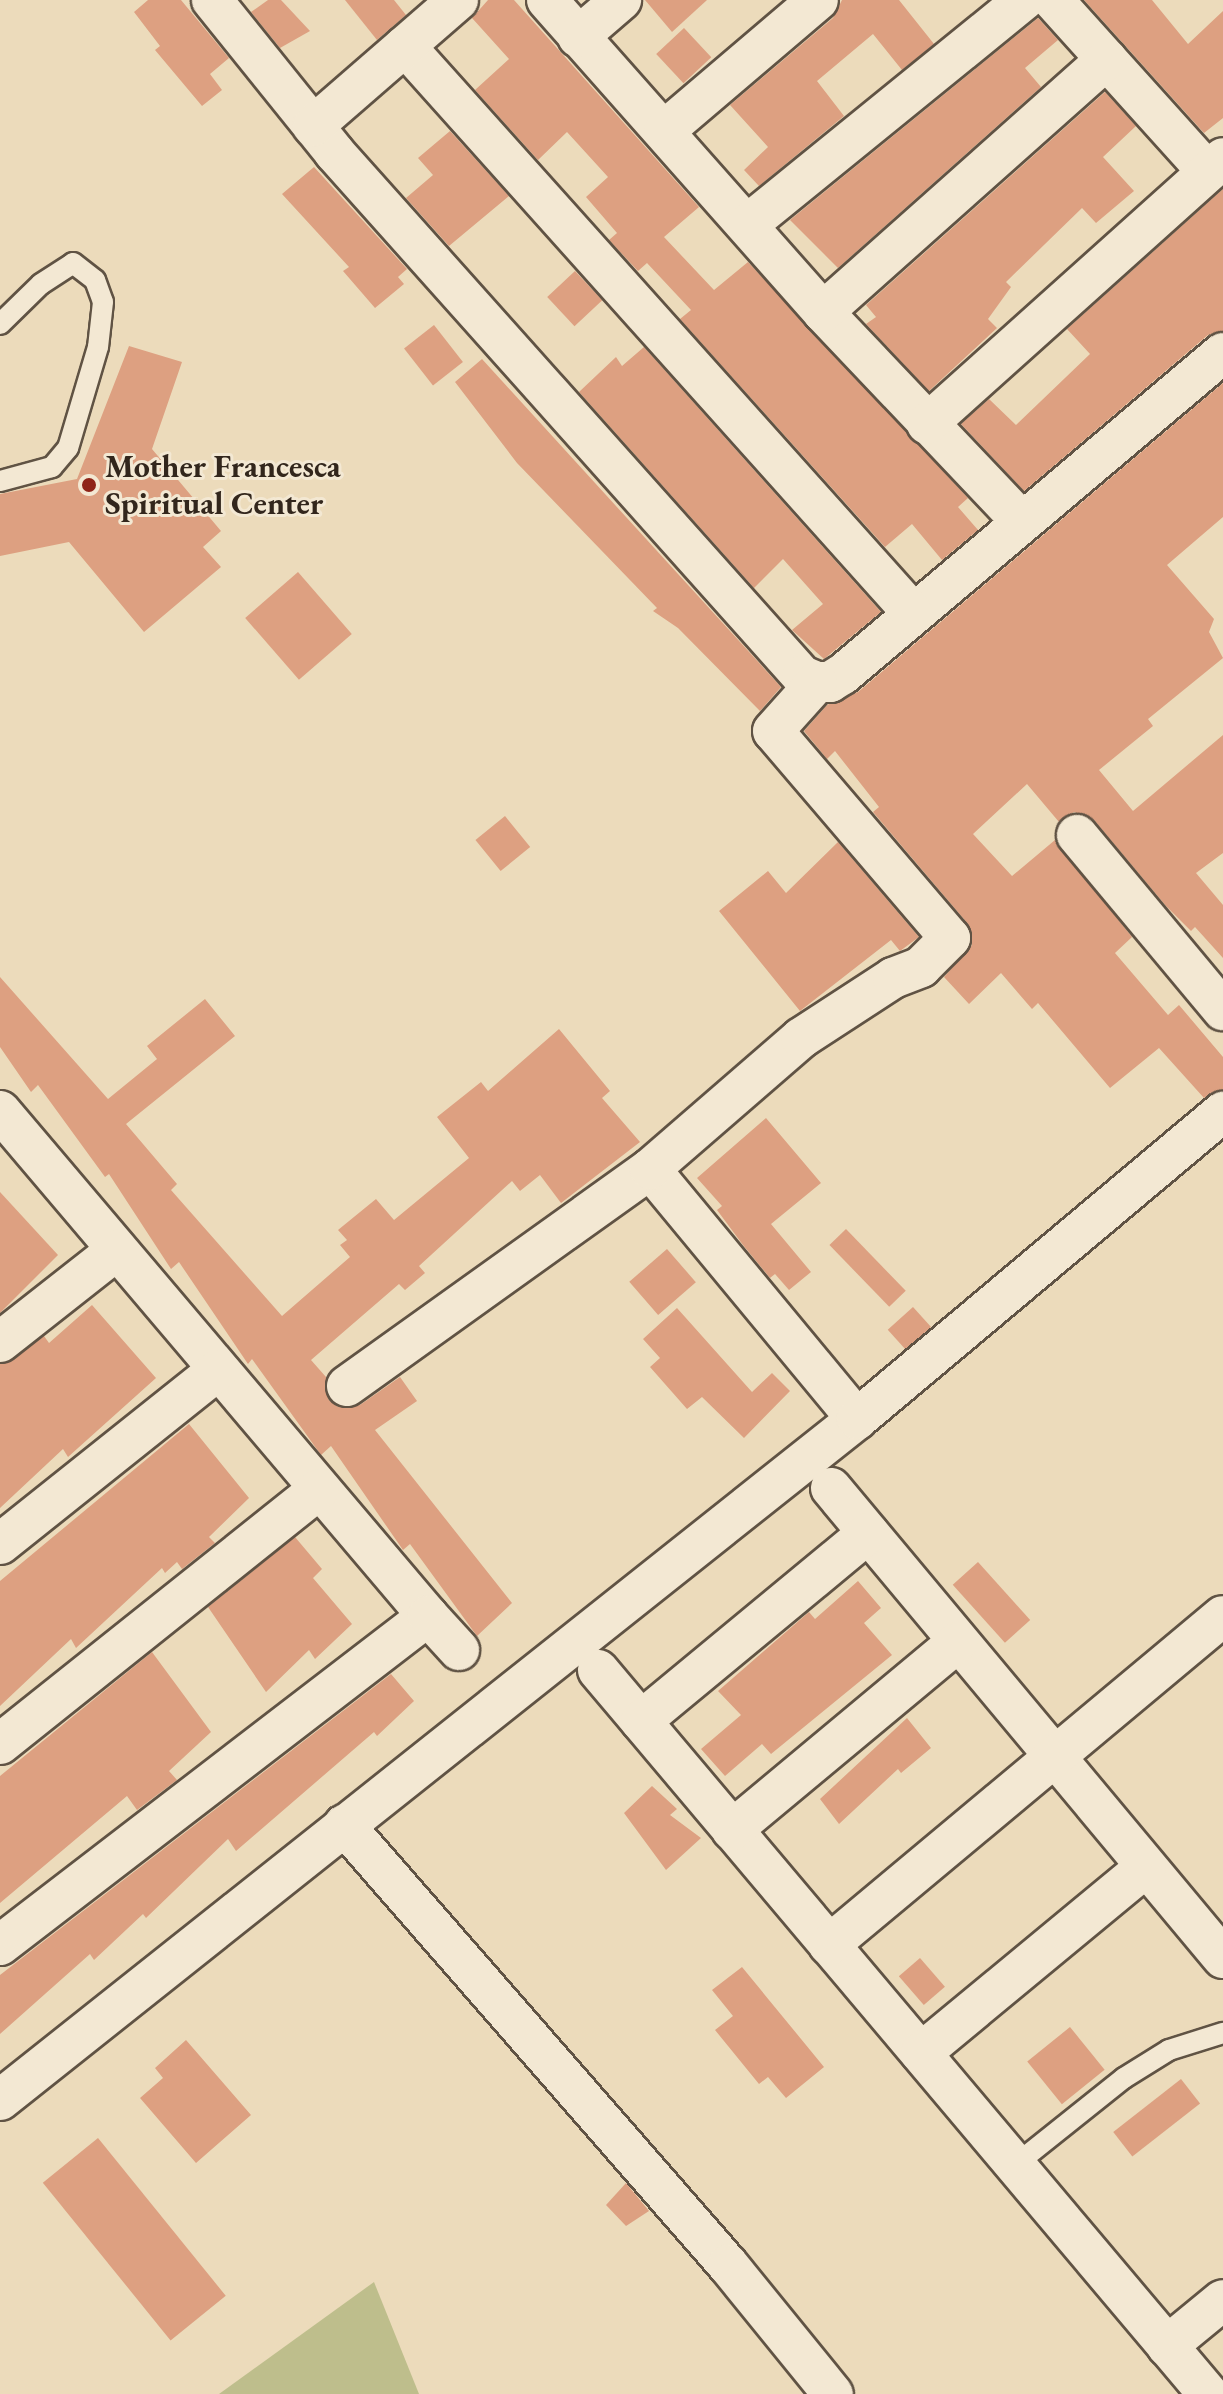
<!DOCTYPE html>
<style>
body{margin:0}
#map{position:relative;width:1223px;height:2394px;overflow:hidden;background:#ecdbbb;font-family:"EB Garamond",serif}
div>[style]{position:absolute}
.green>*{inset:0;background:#bebe8c}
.building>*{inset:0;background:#dda081;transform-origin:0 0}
.roads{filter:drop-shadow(2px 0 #605344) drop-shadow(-2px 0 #605344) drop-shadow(0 2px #605344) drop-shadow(0 -2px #605344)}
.lane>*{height:20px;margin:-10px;padding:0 10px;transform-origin:10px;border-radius:10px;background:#f3e8d3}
.street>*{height:40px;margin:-20px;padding:0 20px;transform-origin:20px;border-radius:20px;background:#f3e8d3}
.dots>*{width:22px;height:22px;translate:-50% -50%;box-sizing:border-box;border:4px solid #f3e8d3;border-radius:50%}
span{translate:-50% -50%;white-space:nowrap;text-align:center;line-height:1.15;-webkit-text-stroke:6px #f3e8d3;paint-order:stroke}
.poi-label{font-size:32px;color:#32261c;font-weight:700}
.left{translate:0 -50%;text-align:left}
</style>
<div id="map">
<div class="green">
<i style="clip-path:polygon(374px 2282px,419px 2394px,219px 2394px)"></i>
</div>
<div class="building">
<i style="clip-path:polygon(148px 0,181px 0,229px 58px,210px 74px,222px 90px,202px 106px,155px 50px,160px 46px,134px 12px)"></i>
<i style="clip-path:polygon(268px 0,281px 0,310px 31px,280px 48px,251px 12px)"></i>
<i style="clip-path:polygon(345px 0,394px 0,406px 15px,377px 40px)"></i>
<i style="clip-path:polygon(488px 0,514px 0,699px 207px,664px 237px,714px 290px,748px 262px,968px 498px,958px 507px,978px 530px,942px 560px,912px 524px,885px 547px,680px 319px,691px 310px,647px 263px,638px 271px,609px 240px,617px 233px,586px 197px,608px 177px,567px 132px,538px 160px,475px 90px,509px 59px,472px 18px)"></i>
<i style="clip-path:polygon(645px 0,707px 0,672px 32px)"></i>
<i style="clip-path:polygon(842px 0,899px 0,934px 44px,902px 70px,873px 34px,817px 81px,844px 116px,759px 186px,744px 170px,768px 147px,730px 105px,833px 18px)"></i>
<i style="clip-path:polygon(1084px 0,1152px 0,1188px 44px,1223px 11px,1223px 118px,1204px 133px)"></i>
<i style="clip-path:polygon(1038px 18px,1058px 40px,1025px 68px,1041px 87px,838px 268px,790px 220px)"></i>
<i style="left:684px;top:28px;width:40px;height:38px;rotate:47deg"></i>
<i style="clip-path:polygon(1105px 92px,1136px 126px,1103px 157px,1134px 191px,1096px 223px,1082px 208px,1006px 282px,1011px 287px,988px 319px,997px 328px,929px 391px,866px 324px,876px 317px,866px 305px)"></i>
<i style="clip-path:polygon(450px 131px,509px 196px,449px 246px,406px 198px,433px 175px,418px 158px)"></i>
<i style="clip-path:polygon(314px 167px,407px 269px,398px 277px,404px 284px,375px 308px,343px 271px,349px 267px,282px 194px)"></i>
<i style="clip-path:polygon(1223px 189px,1223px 331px,1208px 335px,1024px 491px,961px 424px,989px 399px,1016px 425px,1090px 354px,1067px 329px)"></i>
<i style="left:575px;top:271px;width:40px;height:38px;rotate:47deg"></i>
<i style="left:434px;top:325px;width:47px;height:38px;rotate:52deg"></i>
<i style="clip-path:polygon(129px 346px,182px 362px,152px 449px,221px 531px,203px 547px,221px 567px,144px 632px,69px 542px,0 556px,0 494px,77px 479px)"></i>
<i style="clip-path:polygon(644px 347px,881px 612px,824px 659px,792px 630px,823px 604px,783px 559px,754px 588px,579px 392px,616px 357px,622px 366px)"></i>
<i style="clip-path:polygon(482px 359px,781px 687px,760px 711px,678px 628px,653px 611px,657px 608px,517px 463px,455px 382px)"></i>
<i style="clip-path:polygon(1223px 383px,1223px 517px,1167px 565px,1214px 619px,1209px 632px,1223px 658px,1148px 719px,1153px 726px,1099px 770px,1133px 811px,1223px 735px,1223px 853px,1196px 873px,1223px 905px,1223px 958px,1195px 927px,1191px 931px,1166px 906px,1094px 820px,1074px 812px,1059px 822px,1027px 784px,973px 834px,1012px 876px,1055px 840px,1132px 937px,1115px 953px,1168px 1015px,1179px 1005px,1223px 1057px,1223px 1090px,1204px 1098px,1159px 1048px,1110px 1088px,1038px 1003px,1032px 1009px,1001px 973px,969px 1004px,944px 977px,972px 945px,968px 924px,873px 812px,879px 807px,835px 751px,827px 759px,804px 731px,827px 705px,858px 692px)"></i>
<i style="left:298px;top:572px;width:82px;height:70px;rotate:49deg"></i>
<i style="left:505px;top:816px;width:40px;height:38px;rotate:51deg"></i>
<i style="clip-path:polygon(838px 842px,919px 937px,900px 951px,891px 940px,800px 1011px,719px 911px,768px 871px,786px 893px)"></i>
<i style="clip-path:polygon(0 977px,108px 1099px,157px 1059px,147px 1046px,205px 999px,235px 1036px,126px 1124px,177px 1184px,171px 1190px,282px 1316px,350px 1257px,340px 1245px,347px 1240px,338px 1230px,376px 1199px,394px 1220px,469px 1158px,437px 1117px,481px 1082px,488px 1091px,559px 1029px,610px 1091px,602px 1098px,640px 1142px,561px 1203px,540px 1175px,520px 1191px,512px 1181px,419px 1266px,425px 1273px,405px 1290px,399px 1284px,311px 1360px,326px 1377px,328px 1399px,338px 1407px,360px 1405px,400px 1377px,417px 1401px,375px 1430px,512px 1603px,477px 1636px,410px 1544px,403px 1550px,331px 1446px,321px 1455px,252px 1359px,248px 1364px,179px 1262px,171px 1269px,109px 1174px,105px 1177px,38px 1085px,31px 1092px,0 1047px)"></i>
<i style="clip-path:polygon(766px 1118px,821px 1183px,771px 1224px,811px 1272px,789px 1290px,775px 1274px,770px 1278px,743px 1245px,717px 1210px,722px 1206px,697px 1178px)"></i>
<i style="clip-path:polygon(0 1192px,58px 1255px,0 1313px)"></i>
<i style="left:846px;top:1229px;width:86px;height:23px;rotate:46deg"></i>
<i style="left:667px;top:1249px;width:44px;height:50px;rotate:49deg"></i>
<i style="clip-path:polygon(92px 1305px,156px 1378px,68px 1457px,63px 1449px,0 1508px,0 1364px,44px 1336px,49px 1343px)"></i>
<i style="left:913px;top:1307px;width:27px;height:34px;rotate:48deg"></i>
<i style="clip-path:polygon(677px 1308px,752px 1392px,772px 1373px,790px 1391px,744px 1438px,702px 1397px,687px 1409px,650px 1367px,660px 1358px,643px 1339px)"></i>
<i style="clip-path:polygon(189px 1424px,249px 1498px,209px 1537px,215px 1543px,182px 1569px,177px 1562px,165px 1573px,162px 1568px,76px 1648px,71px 1639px,0 1706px,0 1581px)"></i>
<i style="clip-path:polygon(295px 1537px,322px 1569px,313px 1578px,352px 1624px,315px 1659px,309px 1650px,266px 1692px,208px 1607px)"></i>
<i style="left:978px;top:1562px;width:78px;height:34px;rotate:48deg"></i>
<i style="clip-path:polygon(858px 1581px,881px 1608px,864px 1623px,892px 1655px,771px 1754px,762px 1744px,725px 1776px,701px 1749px,741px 1715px,718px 1691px,809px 1612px,815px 1619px)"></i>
<i style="clip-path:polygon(152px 1652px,211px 1732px,169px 1771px,177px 1780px,137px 1810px,127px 1796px,0 1903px,0 1776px)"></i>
<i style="clip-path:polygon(391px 1674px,414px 1701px,377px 1736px,374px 1732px,236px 1851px,228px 1839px,146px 1918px,143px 1914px,94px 1960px,90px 1954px,0 2034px,0 1975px)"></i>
<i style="clip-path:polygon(907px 1718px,931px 1748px,901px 1773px,898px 1769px,839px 1824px,820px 1799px)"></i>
<i style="clip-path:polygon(652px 1786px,677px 1809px,670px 1815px,701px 1838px,666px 1870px,624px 1813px)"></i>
<i style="left:920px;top:1958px;width:38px;height:28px;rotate:49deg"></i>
<i style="clip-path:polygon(742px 1967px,824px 2067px,786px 2098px,768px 2077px,759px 2084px,715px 2030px,733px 2016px,712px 1990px)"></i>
<i style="left:1070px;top:2027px;width:55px;height:55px;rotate:51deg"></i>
<i style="clip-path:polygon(186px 2040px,251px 2115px,196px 2163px,140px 2098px,163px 2078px,155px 2068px)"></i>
<i style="left:1181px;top:2079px;width:31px;height:86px;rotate:52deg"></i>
<i style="left:98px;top:2138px;width:203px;height:71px;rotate:51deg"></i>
<i style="clip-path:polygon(626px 2183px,649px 2211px,626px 2226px,606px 2205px)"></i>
</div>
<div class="roads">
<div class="lane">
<i style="left:0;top:324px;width:57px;rotate:-44.3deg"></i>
<i style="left:41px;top:284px;width:38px;rotate:-33deg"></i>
<i style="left:73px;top:263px;width:28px;rotate:38deg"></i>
<i style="left:95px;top:280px;width:23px;rotate:70deg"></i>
<i style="left:103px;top:302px;width:45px;rotate:96.3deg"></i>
<i style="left:98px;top:347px;width:105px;rotate:106.5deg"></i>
<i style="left:68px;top:448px;width:25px;rotate:130deg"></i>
<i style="left:52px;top:467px;width:54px;rotate:164.9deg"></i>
<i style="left:1015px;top:2165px;width:139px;rotate:-38.6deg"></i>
<i style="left:1124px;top:2078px;width:53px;rotate:-31.9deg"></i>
<i style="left:1169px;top:2050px;width:57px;rotate:-17.5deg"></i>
</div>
<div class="street">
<i style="left:212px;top:0;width:195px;rotate:51.2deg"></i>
<i style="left:334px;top:152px;width:703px;rotate:48.23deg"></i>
<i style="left:802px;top:676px;width:16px;rotate:22deg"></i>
<i style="left:817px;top:682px;width:13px"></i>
<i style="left:830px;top:682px;width:15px;rotate:-32deg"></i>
<i style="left:843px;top:674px;width:497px;rotate:-40.2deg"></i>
<i style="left:547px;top:0;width:417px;rotate:48.5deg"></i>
<i style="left:823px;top:312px;width:288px;rotate:46.5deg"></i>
<i style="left:1053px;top:0;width:230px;rotate:48deg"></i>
<i style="left:578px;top:37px;width:57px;rotate:-40.7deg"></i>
<i style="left:405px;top:46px;width:760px;rotate:48.15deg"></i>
<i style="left:313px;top:126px;width:192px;rotate:-41deg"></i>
<i style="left:664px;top:131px;width:202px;rotate:-40.4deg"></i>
<i style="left:747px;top:225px;width:357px;rotate:-39.1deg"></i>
<i style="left:823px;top:312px;width:380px;rotate:-41.7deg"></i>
<i style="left:927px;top:424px;width:398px;rotate:-41.9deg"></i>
<i style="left:1077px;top:835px;width:228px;rotate:50.2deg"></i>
<i style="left:0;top:1111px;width:662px;rotate:49.72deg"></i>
<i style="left:428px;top:1616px;width:540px;rotate:142.45deg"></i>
<i style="left:650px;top:1169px;width:325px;rotate:50.4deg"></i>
<i style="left:0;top:1342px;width:149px;rotate:-38.2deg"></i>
<i style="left:347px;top:1386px;width:373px;rotate:-35.6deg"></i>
<i style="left:650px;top:1169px;width:200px;rotate:-40.9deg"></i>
<i style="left:801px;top:1038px;width:110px;rotate:-33.1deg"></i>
<i style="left:893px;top:978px;width:30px;rotate:-21deg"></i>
<i style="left:921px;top:967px;width:41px;rotate:-45deg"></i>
<i style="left:950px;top:938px;width:272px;rotate:-130.5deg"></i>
<i style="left:773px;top:731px;width:66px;rotate:-48.1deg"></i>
<i style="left:831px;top:1488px;width:612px;rotate:50.17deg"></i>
<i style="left:0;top:1544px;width:279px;rotate:-38.6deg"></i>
<i style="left:428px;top:1616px;width:46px;rotate:47.6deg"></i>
<i style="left:598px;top:1670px;width:947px;rotate:49.88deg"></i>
<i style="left:641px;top:1721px;width:295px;rotate:-39.6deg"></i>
<i style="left:0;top:1744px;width:408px;rotate:-38.6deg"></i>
<i style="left:344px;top:1825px;width:584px;rotate:48.89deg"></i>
<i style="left:728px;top:2265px;width:166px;rotate:50.9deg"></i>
<i style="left:732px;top:1830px;width:294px;rotate:-39.8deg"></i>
<i style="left:829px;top:1945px;width:513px;rotate:-39.86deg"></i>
<i style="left:921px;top:2053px;width:292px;rotate:-39.6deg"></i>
<i style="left:0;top:2100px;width:1095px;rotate:-38.47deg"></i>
<i style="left:857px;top:1419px;width:478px;rotate:-40deg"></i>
<i style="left:1167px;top:2346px;width:72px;rotate:-39.4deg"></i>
</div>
</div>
<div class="dots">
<i style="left:89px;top:485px;background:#8f2418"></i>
</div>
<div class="poi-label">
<span class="left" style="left:105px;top:485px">Mother Francesca<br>Spiritual Center</span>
</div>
</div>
